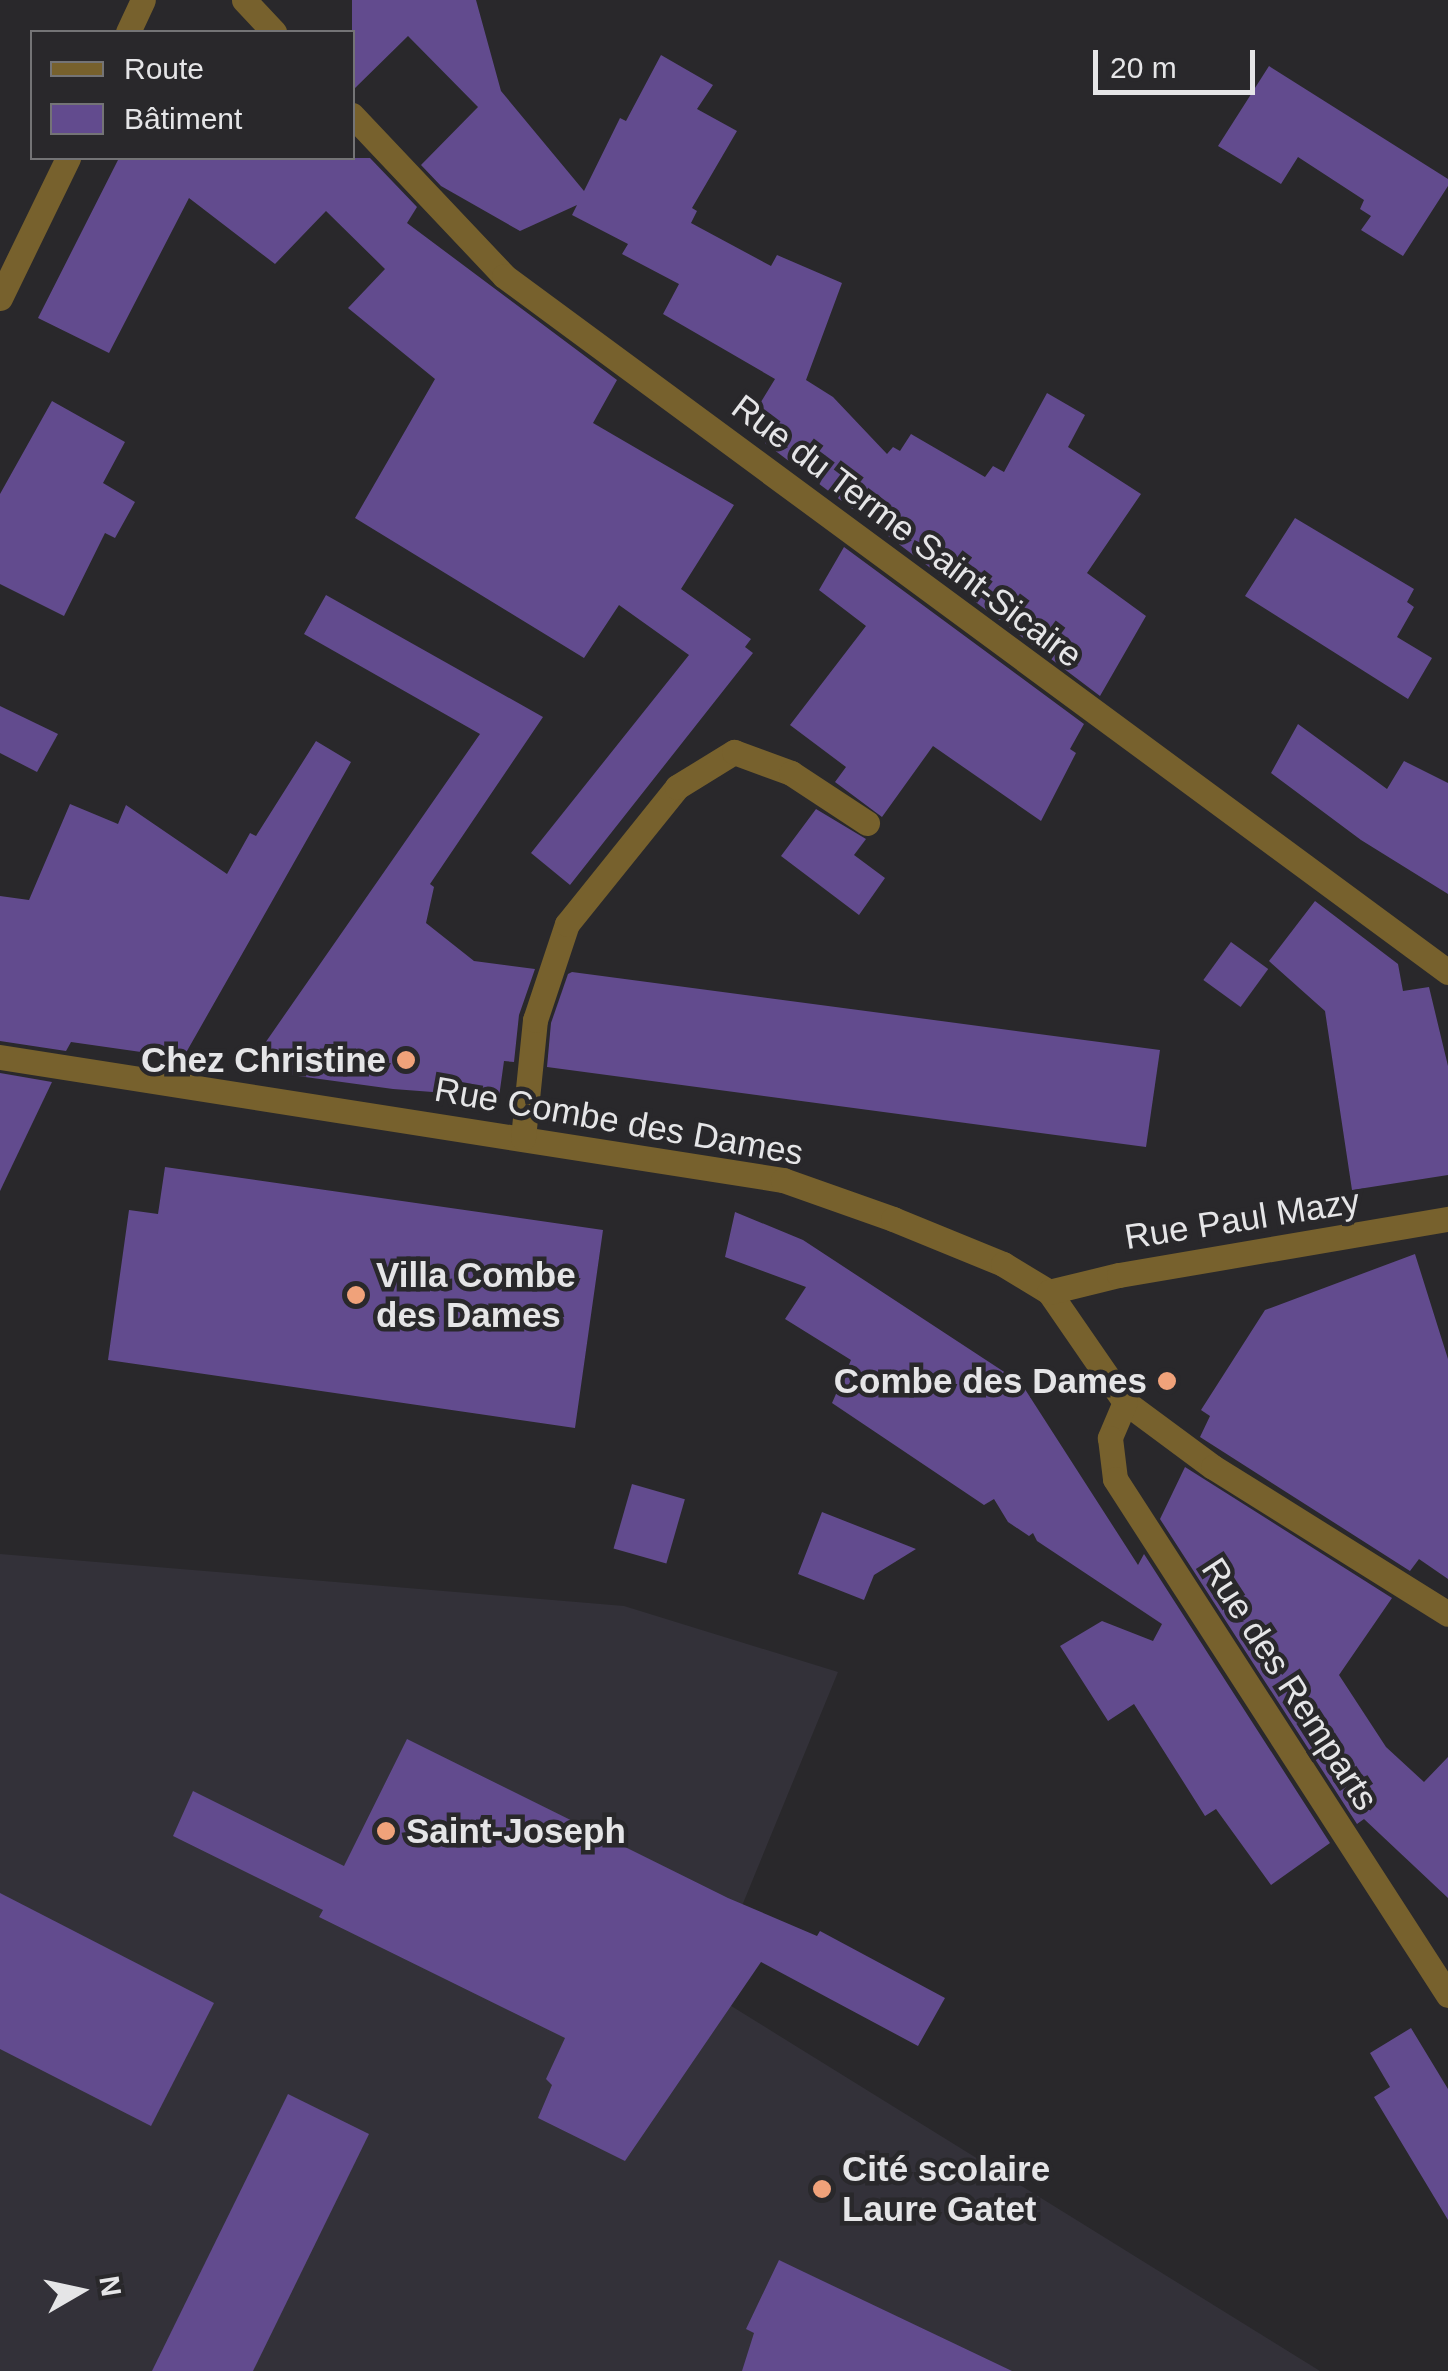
<!DOCTYPE html>
<meta charset="utf-8">
<style>
body{margin:0}
#map{position:relative;width:1448px;height:2371px;overflow:hidden;background:#29282b;font-family:Helvetica,sans-serif}
div>[style]{position:absolute}
.built>*{inset:0;background:#333139}
.building>*{inset:0;background:#624b8e;transform-origin:0 0}
.minor>*{height:25px;margin:-12.5px;padding:0 12.5px;transform-origin:12.5px;border-radius:12.5px;background:#77612d}
.dots>*{width:28px;height:28px;translate:-50% -50%;box-sizing:border-box;border:5px solid #29282b;border-radius:50%}
span{translate:-50% -50%;white-space:nowrap;text-align:center;line-height:1.15;-webkit-text-stroke:9px #29282b;paint-order:stroke}
.street-label{font-size:35px;color:#e5e5e7}
.poi-label{font-size:35px;color:#e5e5e7;font-weight:700}
.right{translate:-100% -50%;text-align:right}
.left{translate:0 -50%;text-align:left}
.legend{position:absolute;left:30px;top:30px;width:325px;height:130px;box-sizing:border-box;background:#29282b;border:2px solid #747476;margin:0;padding:12px 18px;list-style:none;font-size:30px;color:#e5e5e7}
.legend li{display:flex;align-items:center;gap:20px;height:50px}
.legend b{width:50px;border:2px solid #747476}
.north{position:absolute;left:30px;top:2241px;width:100px;height:100px;-webkit-text-stroke:8px #29282b;paint-order:stroke;rotate:81deg;font-size:28px;font-weight:700;line-height:40px;text-align:center;color:#e5e5e7}
.north::after{content:'';display:block;margin:auto;width:35px;height:45px;background:#e5e5e7;clip-path:polygon(50% 0,100% 100%,50% 72%,0 100%)}
.scale{position:absolute;left:1093px;top:50px;width:162px;height:45px;box-sizing:border-box;border:5px solid #e5e5e7;border-top:0;padding-left:12px;font-size:30px;line-height:35px;white-space:nowrap;color:#e5e5e7;-webkit-text-stroke:8px #29282b;paint-order:stroke}
</style>
<div id="map">
<div class="built">
<i style="clip-path:polygon(0 1554px,624px 1606px,838px 1672px,707px 1991px,1320px 2371px,0 2371px)"></i>
</div>
<div class="building">
<i style="clip-path:polygon(352px 0,476px 0,501px 91px,584px 191px,620px 118px,626px 121px,661px 55px,713px 85px,697px 109px,737px 131px,692px 208px,697px 211px,691px 223px,771px 266px,777px 255px,842px 283px,806px 380px,833px 397px,887px 454px,893px 447px,900px 451px,911px 434px,985px 477px,993px 466px,1004px 472px,1047px 393px,1085px 415px,1068px 447px,1141px 494px,1087px 573px,1146px 616px,1100px 696px,745px 428px,775px 379px,663px 314px,679px 284px,622px 254px,628px 244px,572px 215px,577px 205px,520px 231px,441px 186px,421px 165px,478px 107px,408px 36px,352px 91px)"></i>
<i style="clip-path:polygon(1269px 66px,1448px 179px,1448px 186px,1403px 256px,1361px 230px,1371px 216px,1360px 209px,1364px 200px,1298px 157px,1281px 184px,1218px 146px)"></i>
<i style="clip-path:polygon(119px 158px,370px 158px,417px 207px,407px 223px,617px 380px,593px 423px,734px 505px,681px 589px,751px 639px,745px 647px,753px 653px,570px 885px,531px 853px,689px 655px,619px 605px,584px 658px,355px 518px,435px 379px,348px 308px,385px 269px,326px 211px,275px 264px,189px 198px,109px 353px,38px 318px)"></i>
<i style="clip-path:polygon(52px 401px,125px 442px,103px 483px,135px 502px,115px 538px,105px 533px,64px 616px,0 584px,0 494px)"></i>
<i style="clip-path:polygon(1295px 518px,1414px 589px,1407px 602px,1414px 607px,1397px 637px,1432px 658px,1408px 699px,1245px 596px)"></i>
<i style="clip-path:polygon(844px 547px,1084px 724px,1070px 749px,1076px 753px,1041px 821px,933px 746px,882px 817px,835px 782px,846px 767px,790px 725px,866px 626px,819px 590px)"></i>
<i style="clip-path:polygon(326px 595px,543px 717px,430px 884px,434px 887px,426px 923px,474px 961px,535px 969px,519px 1015px,514px 1062px,504px 1061px,499px 1097px,393px 1089px,247px 1069px,480px 734px,304px 634px)"></i>
<i style="clip-path:polygon(0 706px,58px 734px,37px 772px,0 753px)"></i>
<i style="clip-path:polygon(1298px 724px,1387px 789px,1404px 761px,1448px 783px,1448px 894px,1361px 840px,1271px 773px)"></i>
<i style="clip-path:polygon(316px 741px,351px 762px,183px 1058px,71px 1042px,66px 1051px,0 1041px,0 896px,29px 900px,70px 804px,118px 824px,126px 805px,227px 874px,250px 833px,256px 836px)"></i>
<i style="clip-path:polygon(816px 809px,866px 839px,854px 855px,885px 878px,859px 915px,781px 856px)"></i>
<i style="clip-path:polygon(1315px 901px,1398px 964px,1403px 991px,1429px 987px,1448px 1066px,1448px 1175px,1352px 1190px,1325px 1011px,1269px 961px)"></i>
<i style="left:1231px;top:942px;width:46px;height:47px;rotate:36deg"></i>
<i style="clip-path:polygon(572px 972px,1160px 1050px,1146px 1147px,547px 1067px,551px 1023px,568px 974px)"></i>
<i style="clip-path:polygon(0 1073px,52px 1082px,0 1191px)"></i>
<i style="clip-path:polygon(165px 1167px,603px 1230px,575px 1428px,108px 1360px,129px 1210px,158px 1214px)"></i>
<i style="clip-path:polygon(735px 1212px,803px 1240px,1021px 1383px,1138px 1565px,1144px 1554px,1330px 1843px,1271px 1885px,1216px 1809px,1205px 1816px,1134px 1704px,1108px 1721px,1060px 1646px,1102px 1621px,1153px 1641px,1162px 1624px,1037px 1541px,1033px 1533px,1029px 1536px,1008px 1522px,994px 1499px,984px 1505px,832px 1403px,851px 1360px,785px 1319px,806px 1287px,725px 1257px)"></i>
<i style="clip-path:polygon(1415px 1254px,1448px 1359px,1448px 1579px,1419px 1559px,1410px 1571px,1200px 1437px,1210px 1416px,1201px 1410px,1265px 1310px)"></i>
<i style="clip-path:polygon(1185px 1467px,1392px 1598px,1339px 1675px,1386px 1747px,1424px 1782px,1448px 1757px,1448px 1898px,1364px 1819px,1357px 1824px,1160px 1519px)"></i>
<i style="left:632px;top:1484px;width:55px;height:67px;rotate:16deg"></i>
<i style="clip-path:polygon(822px 1512px,916px 1549px,874px 1575px,864px 1600px,798px 1574px)"></i>
<i style="clip-path:polygon(407px 1739px,728px 1898px,817px 1936px,820px 1931px,945px 1998px,918px 2046px,761px 1962px,625px 2161px,538px 2118px,552px 2085px,546px 2079px,565px 2038px,319px 1917px,323px 1910px,173px 1836px,193px 1791px,344px 1866px)"></i>
<i style="clip-path:polygon(0 1893px,214px 2003px,151px 2126px,0 2049px)"></i>
<i style="clip-path:polygon(1411px 2028px,1448px 2089px,1448px 2220px,1374px 2097px,1390px 2087px,1370px 2053px)"></i>
<i style="clip-path:polygon(288px 2094px,369px 2134px,253px 2371px,152px 2371px)"></i>
<i style="clip-path:polygon(779px 2260px,804px 2272px,1012px 2371px,742px 2371px,754px 2333px,746px 2329px)"></i>
</div>
<div class="minor">
<i style="left:244px;top:0;width:44px;rotate:46.8deg"></i>
<i style="left:128px;top:32px;width:35px;rotate:-65deg"></i>
<i style="left:352px;top:115px;width:221px;rotate:46.6deg"></i>
<i style="left:504px;top:276px;width:1173px;rotate:36.4deg"></i>
<i style="left:0;top:298px;width:156px;rotate:-64.1deg"></i>
<i style="left:0;top:1057px;width:793px;rotate:8.93deg"></i>
<i style="left:783px;top:1180px;width:117px;rotate:19.5deg"></i>
<i style="left:893px;top:1219px;width:119px;rotate:22.2deg"></i>
<i style="left:1003px;top:1264px;width:54px;rotate:31.3deg"></i>
<i style="left:1049px;top:1292px;width:134px;rotate:55.4deg"></i>
<i style="left:1125px;top:1402px;width:109px;rotate:36.5deg"></i>
<i style="left:1213px;top:1467px;width:277px;rotate:32deg"></i>
<i style="left:523px;top:1138px;width:119px;rotate:-84.2deg"></i>
<i style="left:535px;top:1020px;width:101px;rotate:-71.6deg"></i>
<i style="left:567px;top:924px;width:176px;rotate:-51.2deg"></i>
<i style="left:677px;top:787px;width:67px;rotate:-31.6deg"></i>
<i style="left:734px;top:752px;width:61px;rotate:20.2deg"></i>
<i style="left:791px;top:773px;width:91px;rotate:33.3deg"></i>
<i style="left:1049px;top:1292px;width:72px;rotate:-13.7deg"></i>
<i style="left:1119px;top:1275px;width:334px;rotate:-9.7deg"></i>
<i style="left:1125px;top:1402px;width:39px;rotate:113deg"></i>
<i style="left:1110px;top:1438px;width:41px;rotate:83deg"></i>
<i style="left:1115px;top:1479px;width:614px;rotate:57.16deg"></i>
</div>
<div class="dots">
<i style="left:406px;top:1060px;background:#f0a27a"></i>
<i style="left:356px;top:1295px;background:#f0a27a"></i>
<i style="left:1167px;top:1381px;background:#f0a27a"></i>
<i style="left:386px;top:1831px;background:#f0a27a"></i>
<i style="left:822px;top:2189px;background:#f0a27a"></i>
</div>
<div class="street-label">
<span style="left:907px;top:531px;rotate:37deg">Rue du Terme Saint-Sicaire</span>
<span style="left:619px;top:1121px;rotate:10deg">Rue Combe des Dames</span>
<span style="left:1242px;top:1219px;rotate:-9deg">Rue Paul Mazy</span>
<span style="left:1290px;top:1684px;rotate:57deg">Rue des Remparts</span>
</div>
<div class="poi-label">
<span class="right" style="left:386px;top:1060px">Chez Christine</span>
<span class="left" style="left:376px;top:1295px">Villa Combe<br>des Dames</span>
<span class="right" style="left:1147px;top:1381px">Combe des Dames</span>
<span class="left" style="left:406px;top:1831px">Saint-Joseph</span>
<span class="left" style="left:842px;top:2189px">Cité scolaire<br>Laure Gatet</span>
</div>
<ul class="legend">
<li><b style="height:12px;background:#77612d"></b>Route</li>
<li><b style="height:28px;background:#624b8e"></b>Bâtiment</li>
</ul>
<div class="north">N</div>
<div class="scale">20 m</div>
</div>
